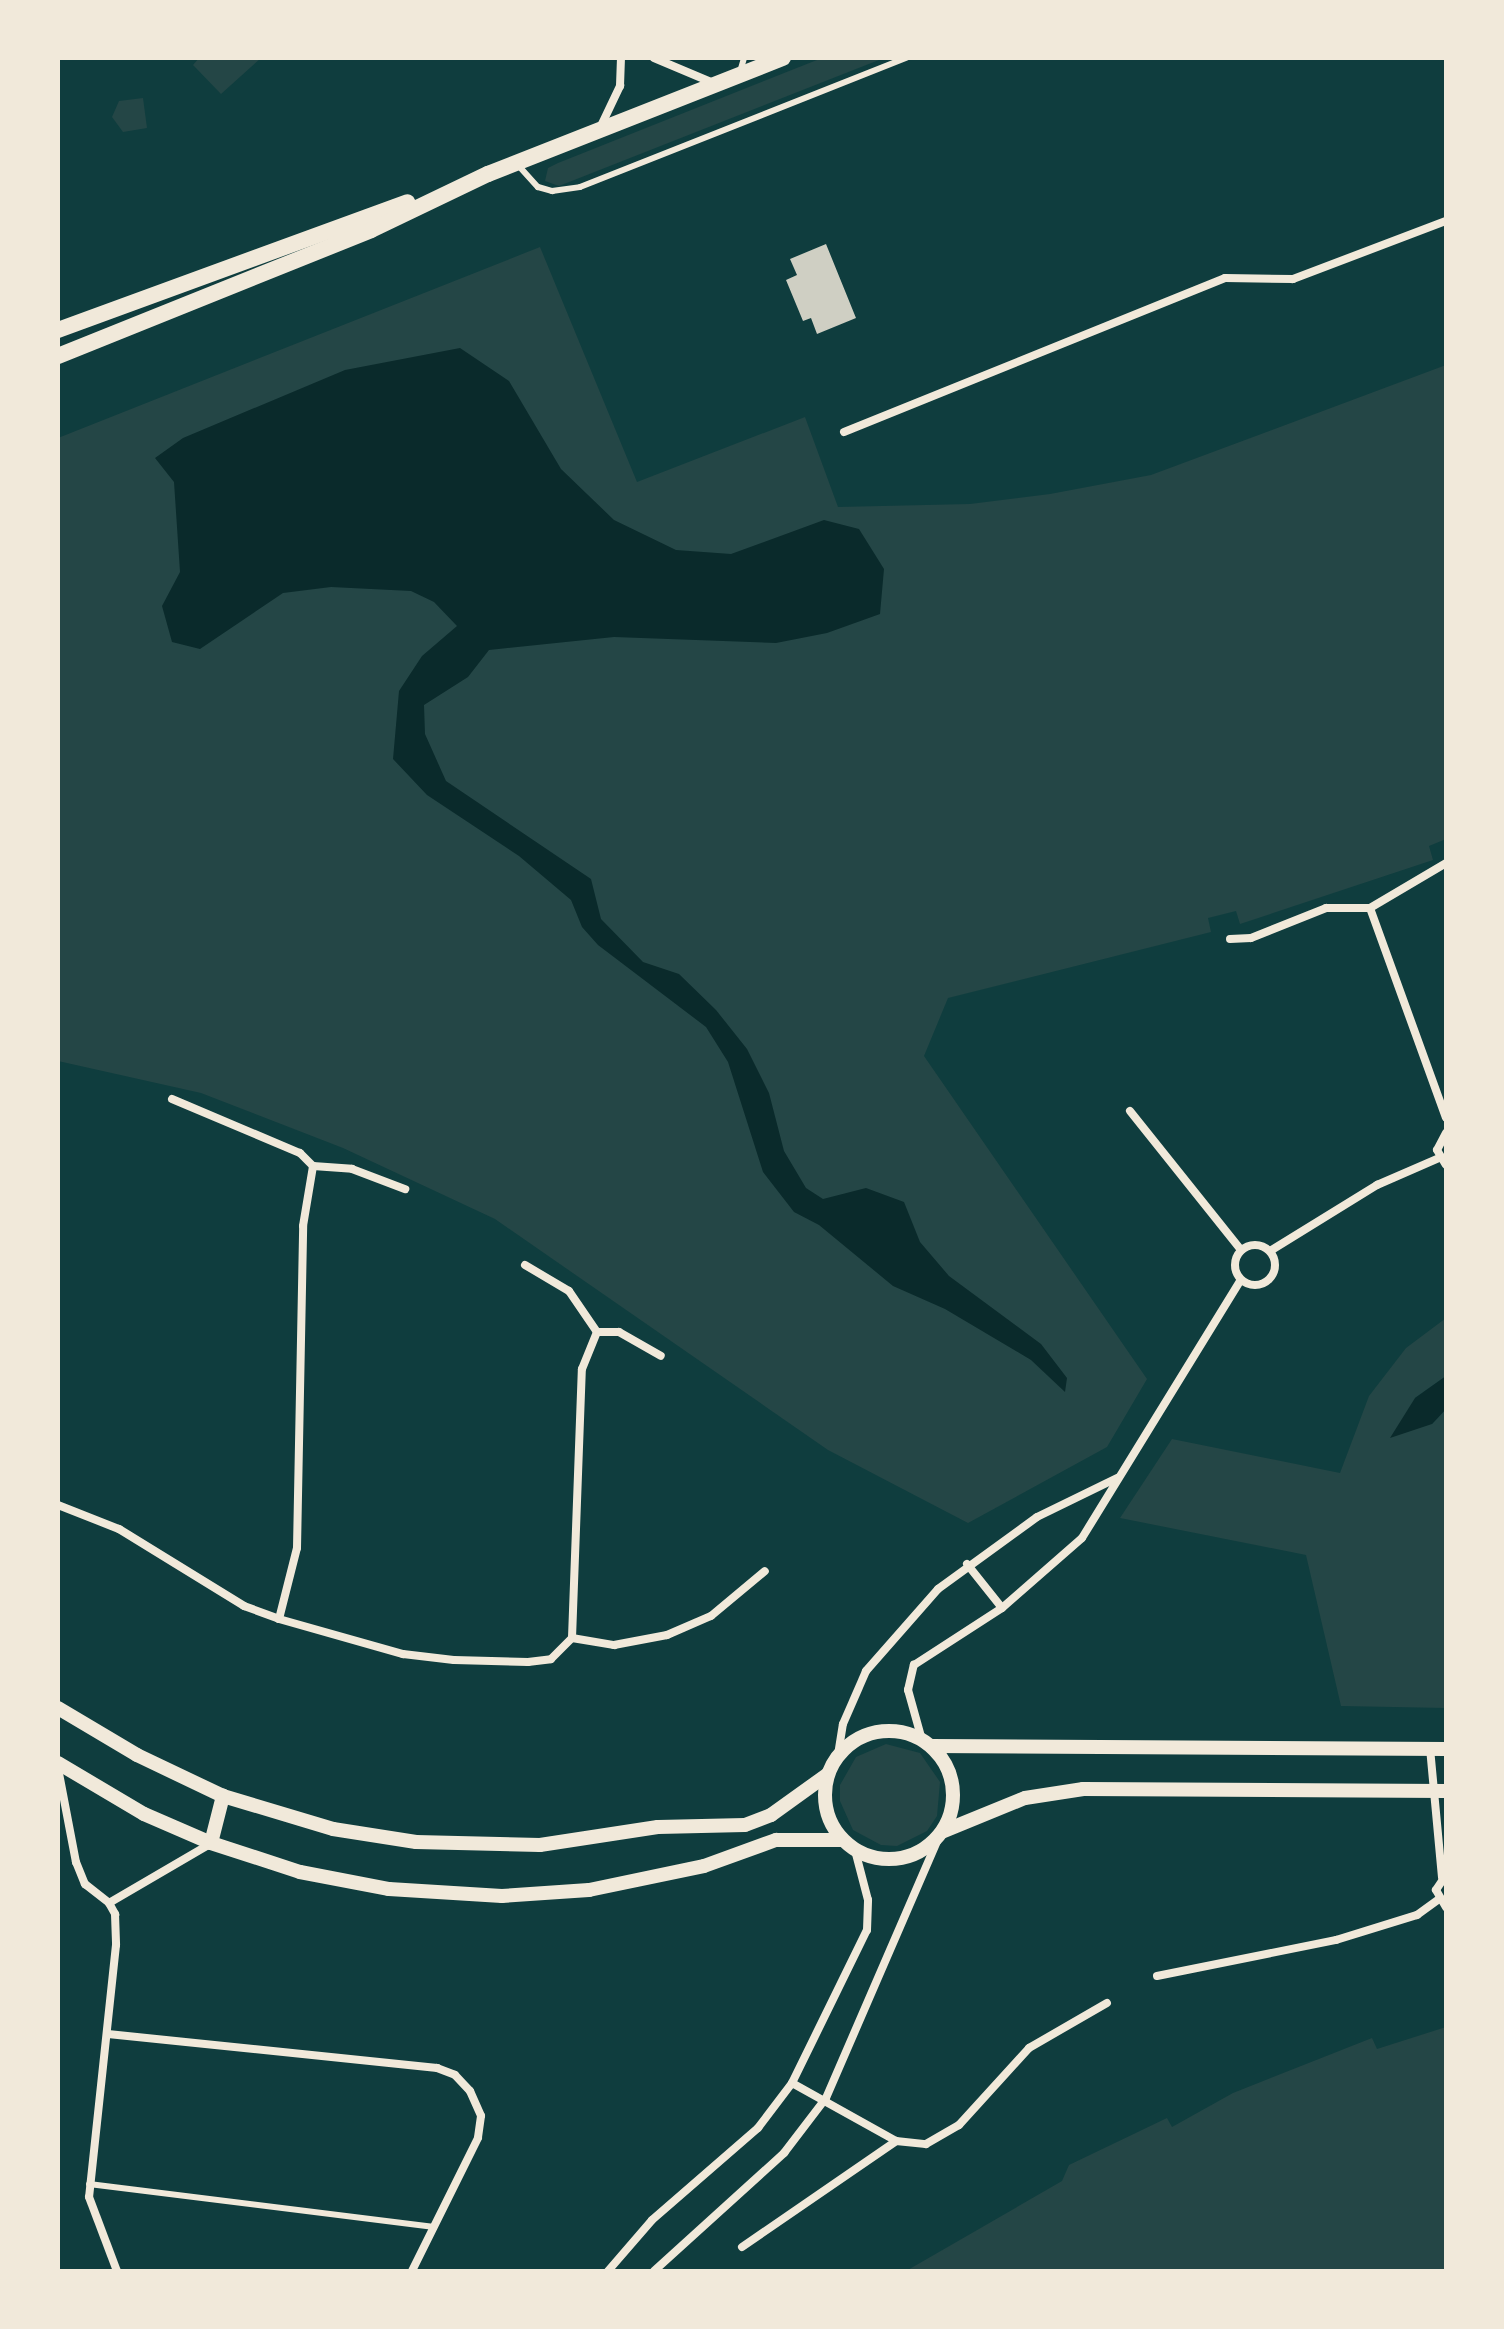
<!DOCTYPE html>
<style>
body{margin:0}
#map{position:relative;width:1504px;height:2329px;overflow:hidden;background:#0f3d3e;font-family:"Zilla Slab",serif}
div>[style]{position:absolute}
.green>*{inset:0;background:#244646}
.water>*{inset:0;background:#0a2a2b}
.building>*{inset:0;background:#cfcfc3}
.service>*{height:6px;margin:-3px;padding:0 3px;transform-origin:3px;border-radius:3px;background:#f1e9da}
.minor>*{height:8px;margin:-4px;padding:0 4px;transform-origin:4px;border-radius:4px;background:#f1e9da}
.minor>.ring{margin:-4px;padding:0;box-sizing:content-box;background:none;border:8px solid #f1e9da;border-radius:50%}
.tertiary>*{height:14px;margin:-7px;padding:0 7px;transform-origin:7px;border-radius:7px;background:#f1e9da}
.tertiary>.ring{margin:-7px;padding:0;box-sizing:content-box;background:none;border:14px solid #f1e9da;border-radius:50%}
.secondary>*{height:16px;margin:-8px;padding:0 8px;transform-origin:8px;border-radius:8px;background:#f1e9da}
span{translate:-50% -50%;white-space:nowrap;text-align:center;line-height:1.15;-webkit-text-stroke:8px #f1e9da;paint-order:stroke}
.frame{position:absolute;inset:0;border:60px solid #f1e9da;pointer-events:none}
</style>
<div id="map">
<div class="green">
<i style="clip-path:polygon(199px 58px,261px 58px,221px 94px,193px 65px)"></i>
<i style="clip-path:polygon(822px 58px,884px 58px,559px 186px,545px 181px,548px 168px,558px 163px)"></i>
<i style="clip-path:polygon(143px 98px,147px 128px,123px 132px,112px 117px,119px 101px)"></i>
<i style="clip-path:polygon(540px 247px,637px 482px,805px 417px,838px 507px,970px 504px,1050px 494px,1151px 475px,1446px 365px,1446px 839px,1429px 846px,1433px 860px,1240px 924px,1236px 911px,1208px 918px,1211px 932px,948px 998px,924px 1056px,1147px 1379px,1107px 1447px,968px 1523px,828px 1450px,495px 1219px,343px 1148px,201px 1093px,58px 1061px,58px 438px)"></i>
<i style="clip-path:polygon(1446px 1318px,1446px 1376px,1415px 1398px,1432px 1424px,1446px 1409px,1446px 1708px,1341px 1706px,1306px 1555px,1120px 1518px,1172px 1439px,1340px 1473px,1369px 1396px,1406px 1348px)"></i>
<i style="clip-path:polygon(886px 1744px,920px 1753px,940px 1782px,937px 1816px,927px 1831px,897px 1846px,881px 1845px,853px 1830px,840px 1801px,840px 1785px,856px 1757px)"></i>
<i style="clip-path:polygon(1446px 2027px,1446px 2271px,906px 2271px,1062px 2181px,1069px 2165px,1167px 2118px,1172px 2127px,1233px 2093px,1372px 2038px,1377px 2049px)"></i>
</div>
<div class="water">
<i style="clip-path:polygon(460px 348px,509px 381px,561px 469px,614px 520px,676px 550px,731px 554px,824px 520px,859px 529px,884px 569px,880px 614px,827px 633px,776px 643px,614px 637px,489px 650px,468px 677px,424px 705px,425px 734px,446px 781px,591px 879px,601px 919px,643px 962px,679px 974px,716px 1010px,747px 1049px,769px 1093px,784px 1151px,806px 1188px,823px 1199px,866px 1188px,904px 1202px,920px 1242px,949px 1276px,1041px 1344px,1067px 1378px,1065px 1392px,1031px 1360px,945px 1309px,893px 1286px,819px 1225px,794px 1212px,763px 1172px,728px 1062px,706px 1027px,598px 945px,582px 927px,571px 900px,519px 856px,427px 795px,393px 759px,399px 691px,422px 656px,457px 626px,434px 602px,411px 591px,331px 587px,283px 593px,200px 649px,172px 642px,162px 606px,180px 572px,174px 482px,155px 458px,183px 438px,345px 370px)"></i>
<i style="clip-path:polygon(1446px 1376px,1446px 1409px,1432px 1424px,1390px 1438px,1415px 1398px)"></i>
</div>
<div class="building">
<i style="clip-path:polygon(826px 244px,856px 318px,817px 334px,811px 318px,803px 321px,786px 280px,797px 275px,790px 259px)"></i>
</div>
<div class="service">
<i style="left:740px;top:72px;width:15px;rotate:-74deg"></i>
<i style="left:517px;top:164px;width:31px;rotate:48deg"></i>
<i style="left:538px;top:187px;width:15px;rotate:16deg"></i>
<i style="left:552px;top:191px;width:28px;rotate:-8deg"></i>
<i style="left:580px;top:187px;width:351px;rotate:-21.6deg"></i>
<i style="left:89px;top:2184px;width:348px;rotate:7.1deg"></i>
</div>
<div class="minor">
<i style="left:654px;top:58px;width:67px;rotate:22.8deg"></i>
<i style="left:600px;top:128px;width:47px;rotate:-64.5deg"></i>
<i style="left:620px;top:86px;width:28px;rotate:-88deg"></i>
<i style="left:844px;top:432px;width:411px;rotate:-22deg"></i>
<i style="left:1225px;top:278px;width:68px;rotate:0.8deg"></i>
<i style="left:1293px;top:279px;width:164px;rotate:-20.8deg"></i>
<i style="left:1370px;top:908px;width:223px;rotate:70.1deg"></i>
<i style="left:1230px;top:939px;width:21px;rotate:-3deg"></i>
<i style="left:1251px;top:938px;width:81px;rotate:-21.8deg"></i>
<i style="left:1326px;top:908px;width:44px"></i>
<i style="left:1370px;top:908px;width:88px;rotate:-30.6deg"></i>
<i style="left:172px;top:1099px;width:139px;rotate:22.9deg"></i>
<i style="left:300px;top:1153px;width:18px;rotate:45deg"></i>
<i style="left:313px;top:1166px;width:39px;rotate:4deg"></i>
<i style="left:352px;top:1169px;width:57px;rotate:20.7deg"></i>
<i style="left:1130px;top:1111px;width:178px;rotate:51.4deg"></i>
<i style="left:1446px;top:1133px;width:19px;rotate:118deg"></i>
<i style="left:1437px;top:1150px;width:17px;rotate:59deg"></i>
<i class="ring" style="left:1235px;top:1245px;width:32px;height:32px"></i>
<i style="left:1270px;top:1251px;width:126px;rotate:-31.7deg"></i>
<i style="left:1377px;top:1185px;width:68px;rotate:-23.5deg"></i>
<i style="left:525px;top:1265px;width:51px;rotate:30.6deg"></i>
<i style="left:569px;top:1291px;width:50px;rotate:55.7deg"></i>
<i style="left:597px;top:1332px;width:22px"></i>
<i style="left:619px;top:1332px;width:48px;rotate:29.7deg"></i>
<i style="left:58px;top:1505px;width:66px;rotate:21.5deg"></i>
<i style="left:119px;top:1529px;width:147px;rotate:31.6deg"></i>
<i style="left:244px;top:1606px;width:37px;rotate:20deg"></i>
<i style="left:279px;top:1619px;width:129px;rotate:15.8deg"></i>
<i style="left:403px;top:1654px;width:51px;rotate:6.7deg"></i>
<i style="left:454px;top:1660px;width:74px;rotate:1.5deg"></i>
<i style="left:528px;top:1662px;width:23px;rotate:-7deg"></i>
<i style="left:551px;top:1659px;width:30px;rotate:-45deg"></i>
<i style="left:572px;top:1638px;width:43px;rotate:9.5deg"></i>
<i style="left:614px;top:1645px;width:54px;rotate:-10.7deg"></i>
<i style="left:667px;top:1635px;width:48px;rotate:-23.4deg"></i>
<i style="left:711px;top:1616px;width:70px;rotate:-39.8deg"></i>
<i style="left:967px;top:1564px;width:56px;rotate:51.5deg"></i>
<i style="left:279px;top:1619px;width:73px;rotate:-75.8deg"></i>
<i style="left:297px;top:1548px;width:322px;rotate:-88.9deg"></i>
<i style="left:303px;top:1226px;width:61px;rotate:-80.5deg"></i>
<i style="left:572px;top:1638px;width:269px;rotate:-87.9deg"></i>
<i style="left:582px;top:1369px;width:40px;rotate:-68deg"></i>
<i style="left:922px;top:1740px;width:52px;rotate:-105.6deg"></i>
<i style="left:908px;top:1690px;width:26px;rotate:-77deg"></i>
<i style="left:914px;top:1665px;width:105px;rotate:-32.9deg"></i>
<i style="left:1002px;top:1608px;width:106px;rotate:-41.2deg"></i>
<i style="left:1082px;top:1538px;width:303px;rotate:-58.4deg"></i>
<i style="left:1430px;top:1748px;width:130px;rotate:84.7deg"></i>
<i style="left:838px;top:1755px;width:31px;rotate:-81deg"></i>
<i style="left:843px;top:1724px;width:58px;rotate:-66.5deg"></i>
<i style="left:866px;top:1671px;width:109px;rotate:-48.7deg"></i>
<i style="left:938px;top:1589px;width:122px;rotate:-36deg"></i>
<i style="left:1037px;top:1517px;width:89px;rotate:-26deg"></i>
<i style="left:58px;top:1768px;width:96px;rotate:79.2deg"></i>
<i style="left:76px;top:1862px;width:24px;rotate:68deg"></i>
<i style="left:85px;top:1884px;width:31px;rotate:38deg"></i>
<i style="left:109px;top:1903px;width:117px;rotate:-30.3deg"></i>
<i style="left:1446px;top:1875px;width:18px;rotate:124deg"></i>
<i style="left:1436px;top:1890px;width:20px;rotate:60deg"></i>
<i style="left:109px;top:1903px;width:13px;rotate:61deg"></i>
<i style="left:115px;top:1914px;width:31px;rotate:88deg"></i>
<i style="left:116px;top:1945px;width:253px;rotate:96.1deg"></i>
<i style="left:89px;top:2197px;width:79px;rotate:69.3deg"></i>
<i style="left:1157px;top:1976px;width:183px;rotate:-11.4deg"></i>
<i style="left:1336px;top:1940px;width:85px;rotate:-17.2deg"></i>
<i style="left:1417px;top:1915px;width:26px;rotate:-36deg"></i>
<i style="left:108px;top:2034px;width:331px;rotate:5.9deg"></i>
<i style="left:437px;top:2068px;width:19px;rotate:21deg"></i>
<i style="left:455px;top:2075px;width:22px;rotate:47deg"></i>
<i style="left:470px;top:2091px;width:27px;rotate:66deg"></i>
<i style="left:481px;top:2116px;width:22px;rotate:98deg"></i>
<i style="left:478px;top:2138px;width:148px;rotate:116.4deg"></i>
<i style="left:792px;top:2083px;width:119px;rotate:29.1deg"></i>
<i style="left:896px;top:2141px;width:30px;rotate:6deg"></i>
<i style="left:926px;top:2144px;width:38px;rotate:-30deg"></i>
<i style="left:959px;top:2125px;width:104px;rotate:-47.7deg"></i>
<i style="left:1029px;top:2048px;width:90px;rotate:-30deg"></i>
<i style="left:742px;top:2247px;width:187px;rotate:-34.5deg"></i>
<i style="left:608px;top:2271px;width:67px;rotate:-49.2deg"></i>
<i style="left:652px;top:2220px;width:140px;rotate:-41deg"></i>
<i style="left:758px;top:2128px;width:56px;rotate:-52.9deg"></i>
<i style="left:792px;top:2083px;width:170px;rotate:-63.9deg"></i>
<i style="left:867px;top:1930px;width:30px;rotate:-88deg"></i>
<i style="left:868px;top:1900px;width:52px;rotate:-104.6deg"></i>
<i style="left:654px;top:2271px;width:176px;rotate:-42.2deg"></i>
<i style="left:784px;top:2153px;width:69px;rotate:-52.6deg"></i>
<i style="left:826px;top:2098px;width:282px;rotate:-66.6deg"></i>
</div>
<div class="tertiary">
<i style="left:58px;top:1708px;width:92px;rotate:30.7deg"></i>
<i style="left:137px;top:1755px;width:95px;rotate:25.5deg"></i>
<i style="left:223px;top:1796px;width:115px;rotate:16.7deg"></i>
<i style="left:333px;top:1829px;width:84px;rotate:8.9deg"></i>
<i style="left:416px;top:1842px;width:124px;rotate:1.4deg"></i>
<i style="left:540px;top:1845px;width:119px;rotate:-8.7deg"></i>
<i style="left:658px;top:1827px;width:87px;rotate:-1.3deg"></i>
<i style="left:745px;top:1825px;width:28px;rotate:-21deg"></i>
<i style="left:771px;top:1815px;width:70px;rotate:-35.7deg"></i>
<i class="ring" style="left:825px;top:1731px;width:114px;height:114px"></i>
<i style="left:932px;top:1746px;width:514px;rotate:0.33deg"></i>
<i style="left:58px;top:1763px;width:100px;rotate:30.7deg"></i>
<i style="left:144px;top:1814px;width:73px;rotate:23.4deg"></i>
<i style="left:211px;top:1843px;width:94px;rotate:18deg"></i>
<i style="left:300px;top:1872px;width:91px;rotate:10.8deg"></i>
<i style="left:389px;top:1889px;width:113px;rotate:3.5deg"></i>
<i style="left:502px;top:1896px;width:87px;rotate:-3.9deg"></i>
<i style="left:589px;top:1890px;width:117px;rotate:-11.8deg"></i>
<i style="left:704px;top:1866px;width:77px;rotate:-19.9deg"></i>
<i style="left:776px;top:1840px;width:66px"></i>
<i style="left:944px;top:1831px;width:87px;rotate:-22.2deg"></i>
<i style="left:1025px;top:1798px;width:59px;rotate:-8.8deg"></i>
<i style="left:1083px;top:1789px;width:363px;rotate:0.3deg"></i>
<i style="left:211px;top:1843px;width:49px;rotate:-75.7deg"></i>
</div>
<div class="secondary">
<i style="left:58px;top:330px;width:372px;rotate:-20.1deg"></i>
<i style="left:58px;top:356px;width:337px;rotate:-21.9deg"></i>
<i style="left:371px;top:230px;width:130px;rotate:-25.6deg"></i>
<i style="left:488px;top:174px;width:317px;rotate:-21.5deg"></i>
</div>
<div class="frame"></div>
</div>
